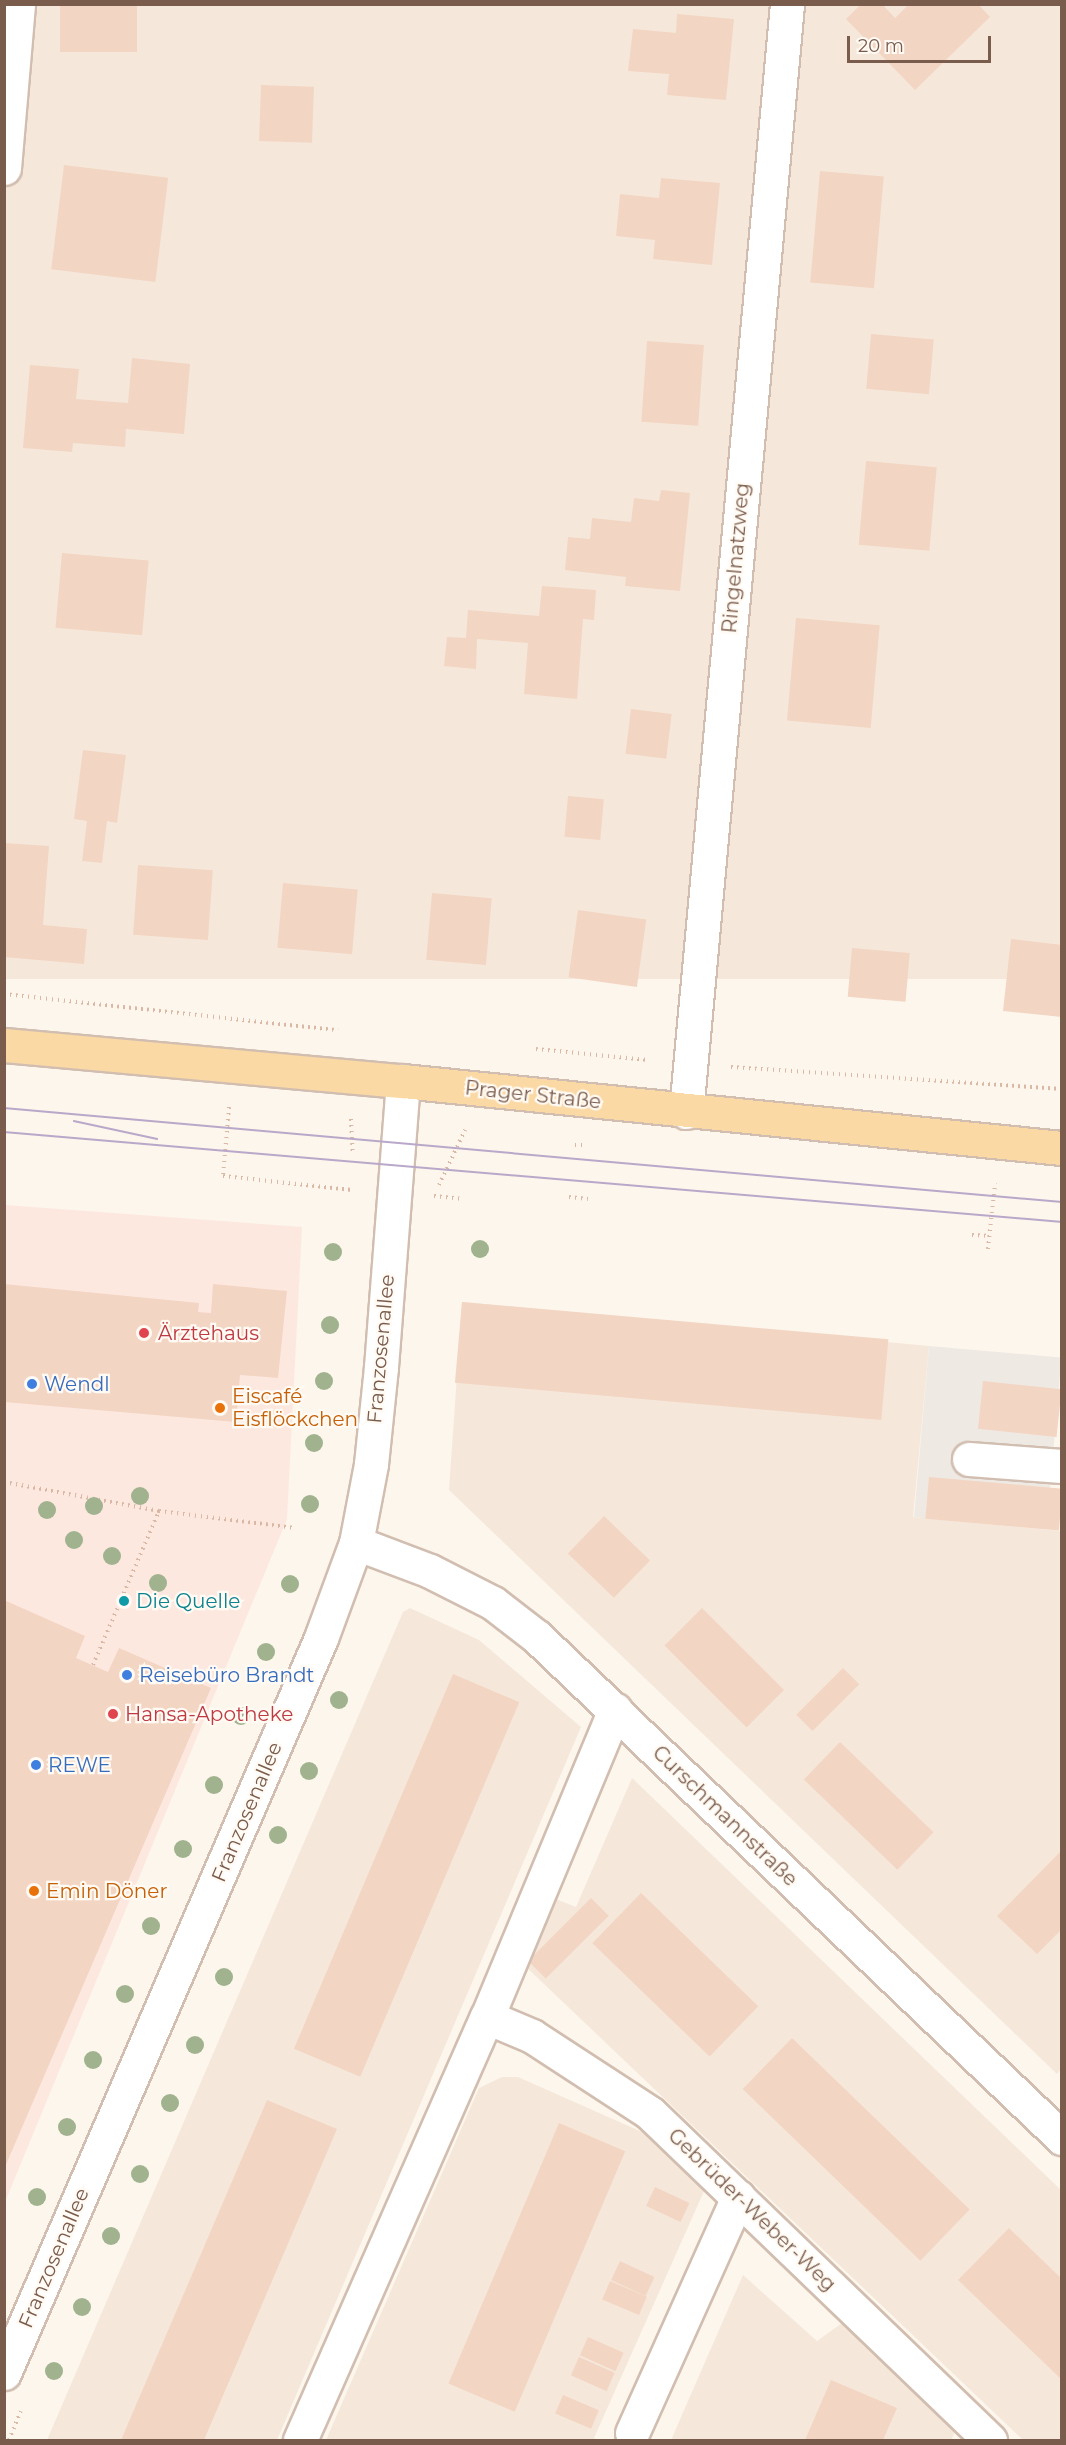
<!DOCTYPE html>
<meta charset="utf-8">
<style>
body{margin:0}
#map{position:relative;width:1066px;height:2445px;overflow:hidden;background:#fdf6ec;font-family:Montserrat,sans-serif}
div>[style]{position:absolute}
.residential>*{inset:0;background:#f5e8da;transform-origin:0 0}
.commercial>*{inset:0;background:#fde8e0}
.industrial>*{inset:0;background:#efe9e4;transform-origin:0 0}
.building>*{inset:0;background:#f3d5c3;transform-origin:0 0}
.path>*{height:4px;margin-top:-2px;transform-origin:0;background:repeating-linear-gradient(90deg,#d9b8a5 0 1.5px,transparent 0 6px)}
.roads{filter:drop-shadow(2px 0 #d1beb0) drop-shadow(-2px 0 #d1beb0) drop-shadow(0 2px #d1beb0) drop-shadow(0 -2px #d1beb0)}
.minor>*{height:33px;margin:-16.5px;padding:0 16.5px;transform-origin:16.5px;border-radius:16.5px;background:#fff}
.major>*{height:33px;margin:-16.5px;padding:0 16.5px;transform-origin:16.5px;border-radius:16.5px;background:#fbd9a5}
.tram>*{height:1.5px;margin:-0.75px;padding:0 0.75px;transform-origin:0.75px;border-radius:0.75px;background:#b9a8c9}
.trees>*{width:18px;height:18px;margin:-9px;border-radius:50%;background:#a0b28e}
.dots>*{width:16px;height:16px;translate:-50% -50%;box-sizing:border-box;border:3px solid #fffaf3;border-radius:50%}
span{translate:-50% -50%;white-space:nowrap;text-align:center;line-height:1.15;-webkit-text-stroke:4.5px #fffaf3;paint-order:stroke}
.street-label{font-size:20px;color:#7a5c4d}
.health-label{font-size:20px;color:#be3a42}
.left{translate:0 -50%;text-align:left}
.shop-label{font-size:20px;color:#366cbe}
.food-label{font-size:20px;color:#c56008}
.culture-label{font-size:20px;color:#0d838f}
.frame{position:absolute;inset:0;border:6px solid #7a5c4d;pointer-events:none}
.scale{position:absolute;left:847px;top:36px;width:144px;height:27px;box-sizing:border-box;border:3px solid #7a5c4d;border-top:0;padding-left:8px;font-size:18px;line-height:21px;white-space:nowrap;color:#7a5c4d;-webkit-text-stroke:4px #fffaf3;paint-order:stroke}
</style>
<div id="map">
<div class="residential">
<i style="left:4px;top:5px;width:1057px;height:974px"></i>
<i style="clip-path:polygon(462px 1302px,929px 1346px,913px 1517px,1061px 1531px,1061px 2069px,1057px 2074px,449px 1490px)"></i>
<i style="clip-path:polygon(410px 1608px,479px 1640px,581px 1727px,277px 2440px,47px 2440px,403px 1612px)"></i>
<i style="clip-path:polygon(632px 1778px,1061px 2190px,1061px 2440px,1023px 2440px,523px 1964px,553px 1898px,576px 1907px)"></i>
<i style="clip-path:polygon(502px 2077px,518px 2077px,642px 2132px,705px 2189px,594px 2438px,598px 2440px,326px 2440px,479px 2088px)"></i>
<i style="clip-path:polygon(743px 2275px,817px 2341px,842px 2323px,958px 2426px,951px 2440px,671px 2440px)"></i>
</div>
<div class="commercial">
<i style="clip-path:polygon(5px 1205px,302px 1227px,287px 1519px,5px 2202px)"></i>
</div>
<div class="industrial">
<i style="left:929px;top:1346px;width:133px;height:172px;rotate:5deg"></i>
</div>
<div class="building">
<i style="left:60px;top:4px;width:77px;height:48px"></i>
<i style="clip-path:polygon(861px 4px,882px 4px,895px 18px,909px 4px,978px 4px,990px 17px,915px 90px,846px 19px)"></i>
<i style="clip-path:polygon(677px 14px,734px 19px,726px 100px,667px 95px,669px 74px,628px 71px,633px 29px,676px 33px)"></i>
<i style="left:261px;top:85px;width:53px;height:56px;rotate:2deg"></i>
<i style="left:64px;top:165px;width:105px;height:105px;rotate:7deg"></i>
<i style="left:820px;top:171px;width:64px;height:112px;rotate:5deg"></i>
<i style="clip-path:polygon(661px 178px,720px 183px,712px 265px,653px 259px,655px 240px,616px 236px,620px 194px,659px 198px)"></i>
<i style="left:871px;top:334px;width:63px;height:55px;rotate:5deg"></i>
<i style="left:647px;top:341px;width:57px;height:81px;rotate:4deg"></i>
<i style="clip-path:polygon(132px 358px,190px 364px,184px 434px,126px 429px,125px 447px,73px 443px,72px 452px,23px 448px,30px 365px,79px 369px,76px 399px,128px 403px)"></i>
<i style="left:866px;top:461px;width:71px;height:84px;rotate:5deg"></i>
<i style="clip-path:polygon(661px 490px,690px 493px,680px 591px,625px 586px,626px 577px,565px 570px,568px 537px,590px 539px,592px 518px,631px 522px,634px 498px,659px 501px)"></i>
<i style="left:62px;top:553px;width:87px;height:75px;rotate:5deg"></i>
<i style="clip-path:polygon(542px 586px,596px 590px,594px 620px,583px 619px,577px 699px,524px 694px,528px 643px,477px 639px,476px 669px,444px 666px,447px 637px,466px 638px,468px 610px,539px 616px)"></i>
<i style="left:796px;top:618px;width:84px;height:103px;rotate:5deg"></i>
<i style="left:631px;top:709px;width:41px;height:45px;rotate:7deg"></i>
<i style="clip-path:polygon(83px 750px,126px 755px,117px 823px,107px 821px,102px 863px,82px 861px,87px 821px,74px 819px)"></i>
<i style="left:568px;top:796px;width:36px;height:41px;rotate:5deg"></i>
<i style="clip-path:polygon(4px 843px,49px 846px,43px 925px,87px 929px,84px 964px,4px 957px)"></i>
<i style="left:138px;top:865px;width:75px;height:70px;rotate:4deg"></i>
<i style="left:283px;top:883px;width:75px;height:65px;rotate:5deg"></i>
<i style="left:432px;top:893px;width:60px;height:67px;rotate:5deg"></i>
<i style="left:578px;top:910px;width:69px;height:68px;rotate:8deg"></i>
<i style="clip-path:polygon(1011px 939px,1062px 945px,1062px 1017px,1003px 1011px)"></i>
<i style="left:852px;top:948px;width:58px;height:49px;rotate:5deg"></i>
<i style="clip-path:polygon(4px 1284px,199px 1303px,198px 1312px,211px 1313px,213px 1284px,287px 1291px,278px 1378px,240px 1375px,236px 1422px,4px 1402px)"></i>
<i style="left:462px;top:1302px;width:428px;height:81px;rotate:5deg"></i>
<i style="left:983px;top:1381px;width:79px;height:48px;rotate:6deg"></i>
<i style="left:929px;top:1477px;width:134px;height:42px;rotate:5deg"></i>
<i style="left:604px;top:1516px;width:64px;height:52px;rotate:44deg"></i>
<i style="clip-path:polygon(4px 1600px,85px 1636px,76px 1658px,108px 1672px,119px 1648px,211px 1688px,5px 2167px)"></i>
<i style="left:702px;top:1608px;width:116px;height:53px;rotate:45deg"></i>
<i style="left:843px;top:1668px;width:23px;height:66px;rotate:45deg"></i>
<i style="left:453px;top:1674px;width:72px;height:407px;rotate:23deg"></i>
<i style="left:840px;top:1742px;width:130px;height:52px;rotate:44deg"></i>
<i style="clip-path:polygon(1062px 1850px,1062px 1929px,1037px 1954px,997px 1916px)"></i>
<i style="left:641px;top:1893px;width:163px;height:70px;rotate:44deg"></i>
<i style="left:591px;top:1898px;width:25px;height:89px;rotate:45deg"></i>
<i style="left:792px;top:2038px;width:247px;height:71px;rotate:44deg"></i>
<i style="clip-path:polygon(267px 2100px,337px 2129px,231px 2377px,204px 2440px,121px 2440px)"></i>
<i style="left:559px;top:2123px;width:72px;height:283px;rotate:23deg"></i>
<i style="left:655px;top:2187px;width:38px;height:21px;rotate:25deg"></i>
<i style="clip-path:polygon(1009px 2228px,1062px 2279px,1062px 2380px,958px 2280px)"></i>
<i style="left:620px;top:2261px;width:38px;height:21px;rotate:25deg"></i>
<i style="left:610px;top:2281px;width:40px;height:20px;rotate:23deg"></i>
<i style="left:588px;top:2337px;width:39px;height:20px;rotate:24deg"></i>
<i style="left:579px;top:2357px;width:39px;height:20px;rotate:24deg"></i>
<i style="clip-path:polygon(831px 2380px,897px 2408px,883px 2440px,805px 2440px)"></i>
<i style="left:563px;top:2395px;width:39px;height:20px;rotate:23deg"></i>
</div>
<div class="path">
<i style="left:4px;top:994px;width:336px;rotate:6.2deg"></i>
<i style="left:536px;top:1049px;width:113px;rotate:5.6deg"></i>
<i style="left:731px;top:1067px;width:332px;rotate:3.8deg"></i>
<i style="left:229px;top:1107px;width:69px;rotate:95deg"></i>
<i style="left:223px;top:1176px;width:130px;rotate:6.2deg"></i>
<i style="left:351px;top:1119px;width:34px;rotate:87deg"></i>
<i style="left:575px;top:1145px;width:11px"></i>
<i style="left:439px;top:1185px;width:61px;rotate:-64.7deg"></i>
<i style="left:434px;top:1196px;width:27px;rotate:6deg"></i>
<i style="left:569px;top:1197px;width:19px;rotate:6deg"></i>
<i style="left:972px;top:1235px;width:18px;rotate:3deg"></i>
<i style="left:988px;top:1249px;width:66px;rotate:-83.9deg"></i>
<i style="left:4px;top:1482px;width:158px;rotate:10.6deg"></i>
<i style="left:93px;top:1665px;width:168px;rotate:-66.8deg"></i>
<i style="left:159px;top:1511px;width:137px;rotate:7.1deg"></i>
<i style="left:9px;top:2440px;width:31px;rotate:-68deg"></i>
</div>
<div class="roads">
<div class="minor">
<i style="left:4px;top:168px;width:165px;rotate:-85.1deg"></i>
<i style="left:686px;top:1112px;width:1113px;rotate:-84.79deg"></i>
<i style="left:969px;top:1459px;width:93px;rotate:4.3deg"></i>
<i style="left:356px;top:1543px;width:79px;rotate:20.7deg"></i>
<i style="left:430px;top:1571px;width:71px;rotate:26.9deg"></i>
<i style="left:493px;top:1603px;width:56px;rotate:37.7deg"></i>
<i style="left:537px;top:1637px;width:726px;rotate:43.66deg"></i>
<i style="left:487px;top:2017px;width:49px;rotate:22.9deg"></i>
<i style="left:532px;top:2036px;width:141px;rotate:33.1deg"></i>
<i style="left:650px;top:2113px;width:472px;rotate:43.9deg"></i>
<i style="left:4px;top:2373px;width:800px;rotate:-66.67deg"></i>
<i style="left:321px;top:1638px;width:101px;rotate:-69.8deg"></i>
<i style="left:356px;top:1543px;width:80px;rotate:-79.2deg"></i>
<i style="left:371px;top:1464px;width:98px;rotate:-84.1deg"></i>
<i style="left:381px;top:1367px;width:287px;rotate:-85.6deg"></i>
<i style="left:632px;top:2433px;width:259px;rotate:-65.8deg"></i>
<i style="left:300px;top:2440px;width:462px;rotate:-66.2deg"></i>
<i style="left:487px;top:2017px;width:333px;rotate:-67.4deg"></i>
</div>
<div class="major">
<i style="left:4px;top:1045px;width:401px;rotate:5.2deg"></i>
<i style="left:403px;top:1081px;width:662px;rotate:5.81deg"></i>
</div>
</div>
<div class="tram">
<i style="left:4px;top:1108px;width:1062px;rotate:5.08deg"></i>
<i style="left:74px;top:1121px;width:85px;rotate:12.2deg"></i>
<i style="left:4px;top:1132px;width:1062px;rotate:4.86deg"></i>
</div>
<div class="trees">
<i style="left:480px;top:1249px"></i>
<i style="left:333px;top:1252px"></i>
<i style="left:330px;top:1325px"></i>
<i style="left:324px;top:1381px"></i>
<i style="left:314px;top:1443px"></i>
<i style="left:140px;top:1496px"></i>
<i style="left:310px;top:1504px"></i>
<i style="left:94px;top:1506px"></i>
<i style="left:47px;top:1510px"></i>
<i style="left:74px;top:1540px"></i>
<i style="left:112px;top:1556px"></i>
<i style="left:158px;top:1583px"></i>
<i style="left:290px;top:1584px"></i>
<i style="left:266px;top:1652px"></i>
<i style="left:339px;top:1700px"></i>
<i style="left:241px;top:1716px"></i>
<i style="left:309px;top:1771px"></i>
<i style="left:214px;top:1785px"></i>
<i style="left:278px;top:1835px"></i>
<i style="left:183px;top:1849px"></i>
<i style="left:151px;top:1926px"></i>
<i style="left:224px;top:1977px"></i>
<i style="left:125px;top:1994px"></i>
<i style="left:195px;top:2045px"></i>
<i style="left:93px;top:2060px"></i>
<i style="left:170px;top:2103px"></i>
<i style="left:67px;top:2127px"></i>
<i style="left:140px;top:2174px"></i>
<i style="left:37px;top:2197px"></i>
<i style="left:111px;top:2236px"></i>
<i style="left:82px;top:2307px"></i>
<i style="left:54px;top:2371px"></i>
</div>
<div class="dots">
<i style="left:144px;top:1333px;background:#e0444e"></i>
<i style="left:32px;top:1384px;background:#3f7fe0"></i>
<i style="left:220px;top:1408px;background:#e8710a"></i>
<i style="left:124px;top:1601px;background:#0f9aa8"></i>
<i style="left:127px;top:1675px;background:#3f7fe0"></i>
<i style="left:113px;top:1714px;background:#e0444e"></i>
<i style="left:36px;top:1765px;background:#3f7fe0"></i>
<i style="left:34px;top:1891px;background:#e8710a"></i>
</div>
<div class="street-label">
<span style="left:736px;top:558px;rotate:-85deg">Ringelnatzweg</span>
<span style="left:533px;top:1095px;rotate:6deg">Prager Straße</span>
<span style="left:381px;top:1349px;rotate:-85deg">Franzosenallee</span>
<span style="left:247px;top:1812px;rotate:-67deg">Franzosenallee</span>
<span style="left:725px;top:1816px;rotate:44deg">Curschmannstraße</span>
<span style="left:752px;top:2210px;rotate:44deg">Gebrüder-Weber-Weg</span>
<span style="left:54px;top:2258px;rotate:-67deg">Franzosenallee</span>
</div>
<div class="health-label">
<span class="left" style="left:158px;top:1333px">Ärztehaus</span>
<span class="left" style="left:125px;top:1714px">Hansa-Apotheke</span>
</div>
<div class="shop-label">
<span class="left" style="left:44px;top:1384px">Wendl</span>
<span class="left" style="left:139px;top:1675px">Reisebüro Brandt</span>
<span class="left" style="left:48px;top:1765px">REWE</span>
</div>
<div class="food-label">
<span class="left" style="left:232px;top:1408px">Eiscafé<br>Eisflöckchen</span>
<span class="left" style="left:46px;top:1891px">Emin Döner</span>
</div>
<div class="culture-label">
<span class="left" style="left:136px;top:1601px">Die Quelle</span>
</div>
<div class="frame"></div>
<div class="scale">20 m</div>
</div>
